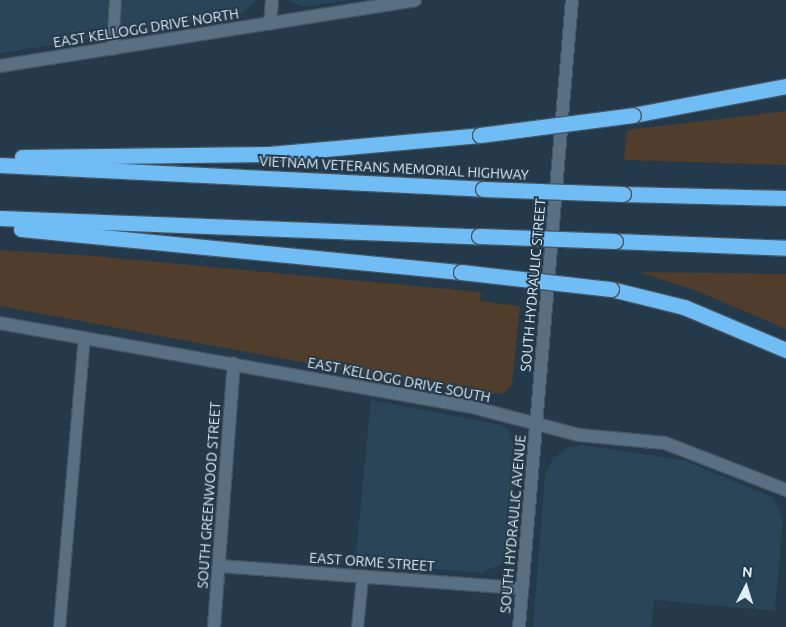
<!DOCTYPE html>
<style>
body{margin:0}
#map{position:relative;width:786px;height:627px;overflow:hidden;background:#243949;font-family:Ubuntu,sans-serif}
div>[style]{position:absolute}
.built>*{inset:0;background:#2a4458}
.green>*{inset:0;background:#503d2c}
.roads{filter:drop-shadow(1px 0 #435563) drop-shadow(-1px 0 #435563) drop-shadow(0 1px #435563) drop-shadow(0 -1px #435563)}
.service>*{height:11px;margin:-5.5px;padding:0 5.5px;transform-origin:5.5px;border-radius:5.5px;background:#597082}
.minor>*{height:12px;margin:-6px;padding:0 6px;transform-origin:6px;border-radius:6px;background:#597082}
.tertiary>*{height:12px;margin:-6px;padding:0 6px;transform-origin:6px;border-radius:6px;background:#597082}
.motorway>*{height:15px;margin:-7.5px;padding:0 7.5px;transform-origin:7.5px;border-radius:7.5px;background:#70bcf5}
.bridges{filter:drop-shadow(1px 0 #435563) drop-shadow(-1px 0 #435563) drop-shadow(0 1px #435563) drop-shadow(0 -1px #435563)}
.motorway-bridge>*{height:15px;margin:-7.5px;padding:0 7.5px;transform-origin:7.5px;border-radius:7.5px;background:#70bcf5}
span{translate:-50% -50%;white-space:nowrap;text-align:center;line-height:1.15;-webkit-text-stroke:4px #243949;paint-order:stroke}
.street-label{font-size:14px;color:#e0ecf7}
.north{position:absolute;left:721px;top:562px;width:50px;height:50px;-webkit-text-stroke:4px #243949;paint-order:stroke;rotate:5deg;font-size:14px;font-weight:700;line-height:20px;text-align:center;color:#e0ecf7}
.north::after{content:'';display:block;margin:auto;width:18px;height:22px;background:#e0ecf7;clip-path:polygon(50% 0,100% 100%,50% 72%,0 100%)}
</style>
<div id="map">
<div class="built">
<i style="clip-path:polygon(0 0,257px 0,242px 14px,3px 53px,0 53px)"></i>
<i style="clip-path:polygon(289px 0,349px 0,303px 7px)"></i>
<i style="clip-path:polygon(371px 400px,502px 425px,510px 432px,516px 456px,507px 557px,502px 564px,481px 573px,355px 563px)"></i>
<i style="clip-path:polygon(582px 445px,683px 460px,774px 498px,783px 519px,775px 611px,654px 600px,651px 627px,533px 627px,545px 474px,553px 459px,566px 448px)"></i>
</div>
<div class="green">
<i style="clip-path:polygon(786px 111px,786px 165px,624px 160px,627px 130px)"></i>
<i style="clip-path:polygon(0 250px,94px 256px,481px 292px,480px 301px,520px 306px,512px 385px,504px 393px,478px 395px,0 306px)"></i>
<i style="clip-path:polygon(639px 272px,786px 274px,786px 329px,697px 291px)"></i>
</div>
<div class="roads">
<div class="service">
<i style="left:112px;top:49px;width:49px;rotate:-86.5deg"></i>
<i style="left:59px;top:627px;width:290px;rotate:-85.1deg"></i>
<i style="left:357px;top:627px;width:50px;rotate:-84.3deg"></i>
</div>
<div class="minor">
<i style="left:270px;top:24px;width:24px;rotate:-85deg"></i>
<i style="left:0;top:66px;width:420px;rotate:-9deg"></i>
<i style="left:0;top:323px;width:484px;rotate:10.1deg"></i>
<i style="left:476px;top:408px;width:106px;rotate:14.7deg"></i>
<i style="left:579px;top:435px;width:86px;rotate:5.3deg"></i>
<i style="left:665px;top:443px;width:130px;rotate:21.2deg"></i>
<i style="left:219px;top:566px;width:304px;rotate:4.2deg"></i>
<i style="left:214px;top:627px;width:264px;rotate:-85.7deg"></i>
</div>
<div class="tertiary">
<i style="left:519px;top:627px;width:629px;rotate:-85.17deg"></i>
</div>
<div class="motorway">
<i style="left:633px;top:115px;width:156px;rotate:-10.7deg"></i>
<i style="left:22px;top:157px;width:247px;rotate:-0.7deg"></i>
<i style="left:269px;top:154px;width:212px;rotate:-5.1deg"></i>
<i style="left:0;top:165px;width:484px;rotate:2.8deg"></i>
<i style="left:623px;top:194px;width:163px;rotate:1.4deg"></i>
<i style="left:0;top:218px;width:479px;rotate:2.2deg"></i>
<i style="left:21px;top:229px;width:442px;rotate:5.6deg"></i>
<i style="left:615px;top:241px;width:171px;rotate:2.3deg"></i>
<i style="left:611px;top:289px;width:75px;rotate:13.9deg"></i>
<i style="left:684px;top:307px;width:111px;rotate:22.9deg"></i>
</div>
</div>
<div class="bridges">
<div class="motorway-bridge">
<i style="left:480px;top:135px;width:154px;rotate:-7.4deg"></i>
<i style="left:483px;top:189px;width:140px;rotate:2deg"></i>
<i style="left:479px;top:236px;width:136px;rotate:2.1deg"></i>
<i style="left:461px;top:272px;width:151px;rotate:6.5deg"></i>
</div>
</div>
<div class="street-label">
<span style="left:146px;top:28px;rotate:-9deg">EAST KELLOGG DRIVE NORTH</span>
<span style="left:394px;top:168px;rotate:3deg">VIETNAM VETERANS MEMORIAL HIGHWAY</span>
<span style="left:533px;top:285px;rotate:-85deg">SOUTH HYDRAULIC STREET</span>
<span style="left:399px;top:380px;rotate:11deg">EAST KELLOGG DRIVE SOUTH</span>
<span style="left:209px;top:495px;rotate:-86deg">SOUTH GREENWOOD STREET</span>
<span style="left:513px;top:524px;rotate:-85deg">SOUTH HYDRAULIC AVENUE</span>
<span style="left:372px;top:562px;rotate:4deg">EAST ORME STREET</span>
</div>
<div class="north">N</div>
</div>
